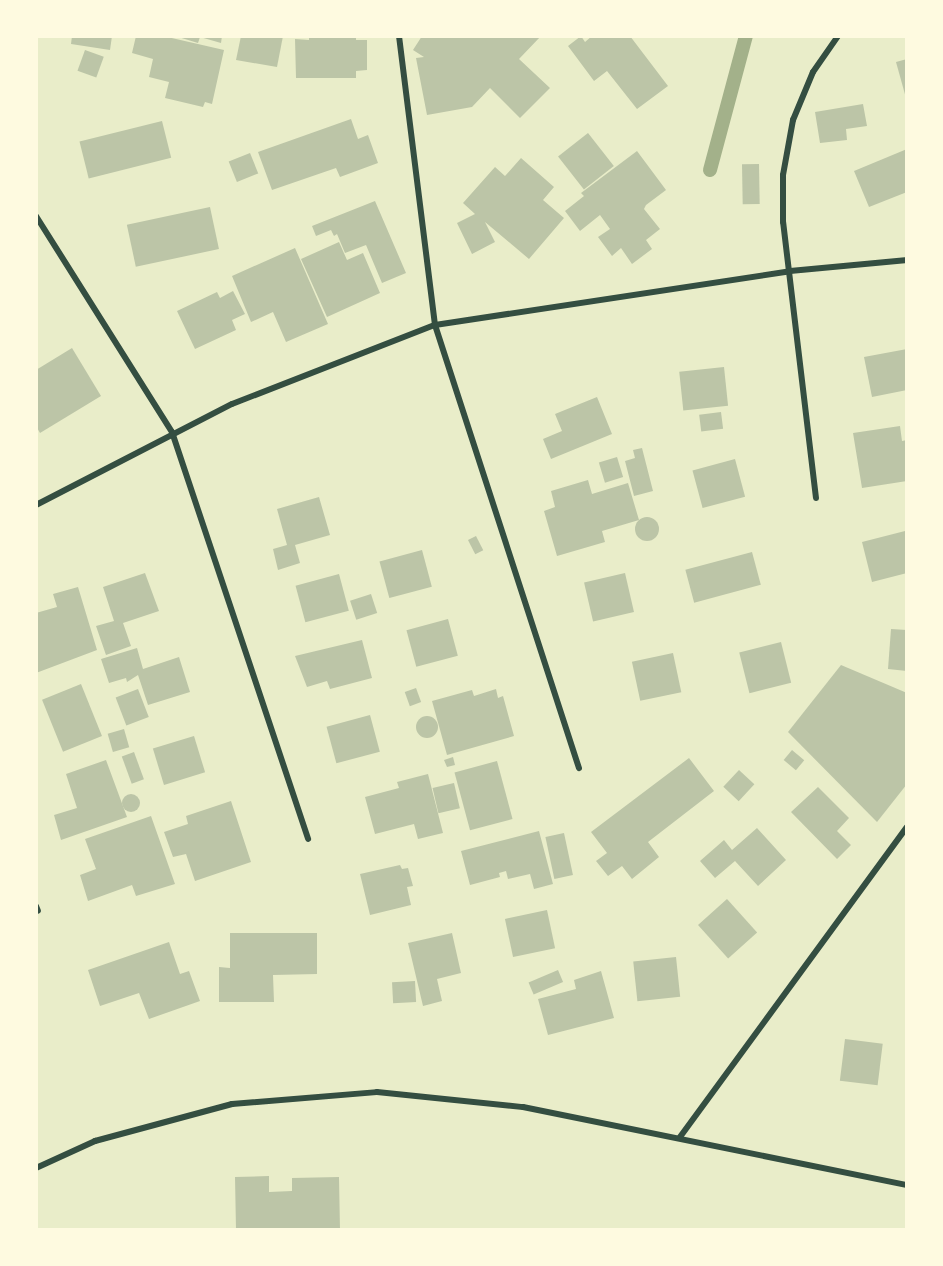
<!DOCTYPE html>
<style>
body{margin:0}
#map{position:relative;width:943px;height:1266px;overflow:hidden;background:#e9edc9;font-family:"Sofia Sans Condensed",sans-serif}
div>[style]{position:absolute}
.stream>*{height:14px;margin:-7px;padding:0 7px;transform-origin:7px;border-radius:7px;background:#a3b18a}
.building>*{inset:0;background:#bcc5a7;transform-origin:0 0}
.round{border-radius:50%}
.minor>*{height:6px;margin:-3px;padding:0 3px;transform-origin:3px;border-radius:3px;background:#344e41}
span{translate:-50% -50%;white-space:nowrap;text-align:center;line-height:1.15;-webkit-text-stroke:4.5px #fefae0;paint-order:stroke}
.frame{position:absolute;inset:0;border:38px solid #fefae0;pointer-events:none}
</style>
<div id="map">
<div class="stream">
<i style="left:710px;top:170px;width:139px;rotate:-75deg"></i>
</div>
<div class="building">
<i style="clip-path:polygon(72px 36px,112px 36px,110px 50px,71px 44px)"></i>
<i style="clip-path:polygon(136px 36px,163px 36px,224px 50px,212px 104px,205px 102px,203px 107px,165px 98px,169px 82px,149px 77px,153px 59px,132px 53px)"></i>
<i style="clip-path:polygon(175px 36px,222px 36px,221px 43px,200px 37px,198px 43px)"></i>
<i style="clip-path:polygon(241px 36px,283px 36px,277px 67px,236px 60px)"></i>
<i style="clip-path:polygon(309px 36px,356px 36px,356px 40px,367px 40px,367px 70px,356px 71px,356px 78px,296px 78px,295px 39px,309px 40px)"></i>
<i style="clip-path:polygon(422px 36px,541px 36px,519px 59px,550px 88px,520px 118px,490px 88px,472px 107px,427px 115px,416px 58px,424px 57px,413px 50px)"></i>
<i style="clip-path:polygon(581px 36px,585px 42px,592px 36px,630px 36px,668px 86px,637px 109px,607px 71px,594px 81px,568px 46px)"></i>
<i style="left:85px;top:50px;width:20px;height:22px;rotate:20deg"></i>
<i style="clip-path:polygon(907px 59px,907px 98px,906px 98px,896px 62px)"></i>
<i style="clip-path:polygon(863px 104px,867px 126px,846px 129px,847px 140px,820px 143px,815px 112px)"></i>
<i style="clip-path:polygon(351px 119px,358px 139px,368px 135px,378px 163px,340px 177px,336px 168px,272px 190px,258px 152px)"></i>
<i style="left:162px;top:121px;width:38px;height:85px;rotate:76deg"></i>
<i style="left:588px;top:133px;width:42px;height:38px;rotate:52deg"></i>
<i style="clip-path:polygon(907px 149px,907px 192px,869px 207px,854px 171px)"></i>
<i style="clip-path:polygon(637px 151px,666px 190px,646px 205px,644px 209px,660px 229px,646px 240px,652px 249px,632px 264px,621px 248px,612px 256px,598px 237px,610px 229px,600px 215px,580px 231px,565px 211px,584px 196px,581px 193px)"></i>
<i style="left:250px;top:153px;width:22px;height:23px;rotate:68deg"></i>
<i style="clip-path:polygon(521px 158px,554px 187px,543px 200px,564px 218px,529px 259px,485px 222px,495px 242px,472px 254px,457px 223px,475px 214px,463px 203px,495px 167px,505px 176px)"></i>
<i style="left:759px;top:164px;width:40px;height:17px;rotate:89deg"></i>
<i style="clip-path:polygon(375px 201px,406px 273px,382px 283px,366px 245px,345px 253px,337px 234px,334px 236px,331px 230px,316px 236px,312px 226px)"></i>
<i style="left:210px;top:207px;width:43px;height:85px;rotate:78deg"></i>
<i style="clip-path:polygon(339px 242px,347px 260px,363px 253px,380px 293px,327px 317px,301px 259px)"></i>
<i style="clip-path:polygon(295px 248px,328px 324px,286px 342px,273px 312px,251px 322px,232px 276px)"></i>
<i style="clip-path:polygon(233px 291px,245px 314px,232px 320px,236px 330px,195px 349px,177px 311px,217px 292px,220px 298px)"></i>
<i style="clip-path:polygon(72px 348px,101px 396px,40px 433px,36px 426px,36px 370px)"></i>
<i style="clip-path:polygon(907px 349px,907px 390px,872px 397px,864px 357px)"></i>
<i style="left:724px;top:367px;width:39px;height:45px;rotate:84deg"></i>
<i style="clip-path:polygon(597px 397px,612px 434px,551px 459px,543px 439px,562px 431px,555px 414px)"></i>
<i style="left:721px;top:412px;width:17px;height:22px;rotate:83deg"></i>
<i style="clip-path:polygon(900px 426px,902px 441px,907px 440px,907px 481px,862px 488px,853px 433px)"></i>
<i style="clip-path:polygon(642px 448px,653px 491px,634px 496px,625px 461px,635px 458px,633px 450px)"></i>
<i style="left:617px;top:457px;width:21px;height:19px;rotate:73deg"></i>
<i style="left:735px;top:459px;width:39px;height:44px;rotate:75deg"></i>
<i style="clip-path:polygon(588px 480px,592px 494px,628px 483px,639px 520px,602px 531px,605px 542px,557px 556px,544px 511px,555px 507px,551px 491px)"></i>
<i style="clip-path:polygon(319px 497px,330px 535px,295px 545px,300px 563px,278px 570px,273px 549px,287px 545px,277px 509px)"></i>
<i class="round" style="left:635px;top:517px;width:24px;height:24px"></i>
<i style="clip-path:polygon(905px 531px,907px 573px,872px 582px,862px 542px)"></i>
<i style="left:476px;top:536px;width:16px;height:9px;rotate:63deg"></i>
<i style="left:422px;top:550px;width:38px;height:44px;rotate:75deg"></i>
<i style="left:752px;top:552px;width:34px;height:69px;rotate:75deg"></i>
<i style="clip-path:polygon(145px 573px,159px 611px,123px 623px,131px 646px,106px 655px,96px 626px,114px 621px,103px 587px)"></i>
<i style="left:625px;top:573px;width:40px;height:42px;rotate:77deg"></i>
<i style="left:339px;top:574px;width:38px;height:45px;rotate:75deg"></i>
<i style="clip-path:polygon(78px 587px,97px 650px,36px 673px,36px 613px,57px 607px,53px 594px)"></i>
<i style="left:371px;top:594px;width:20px;height:22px;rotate:72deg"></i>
<i style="left:448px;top:619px;width:38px;height:43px;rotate:75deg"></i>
<i style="clip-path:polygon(891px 629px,907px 630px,907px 671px,888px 669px)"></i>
<i style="clip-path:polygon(362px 640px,372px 678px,330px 689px,327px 681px,307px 687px,295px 656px)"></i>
<i style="left:781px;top:642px;width:42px;height:43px;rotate:76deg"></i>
<i style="clip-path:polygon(137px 648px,143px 669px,179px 657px,190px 692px,148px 705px,138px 675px,127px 682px,126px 678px,109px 683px,101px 659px)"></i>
<i style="left:673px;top:653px;width:40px;height:42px;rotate:78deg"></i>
<i style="clip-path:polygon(841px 665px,907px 693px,907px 784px,877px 822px,788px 732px)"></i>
<i style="left:81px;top:684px;width:56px;height:42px;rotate:68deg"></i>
<i style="left:416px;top:688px;width:15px;height:12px;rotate:70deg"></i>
<i style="left:138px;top:689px;width:30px;height:24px;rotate:69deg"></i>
<i style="clip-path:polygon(496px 689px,498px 698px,503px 696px,514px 736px,447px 755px,432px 701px,472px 690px,474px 696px)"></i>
<i style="left:370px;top:715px;width:38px;height:45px;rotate:75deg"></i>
<i class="round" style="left:416px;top:716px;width:22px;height:22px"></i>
<i style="left:124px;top:729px;width:19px;height:17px;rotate:74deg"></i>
<i style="left:194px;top:736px;width:38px;height:43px;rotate:73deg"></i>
<i style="left:792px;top:750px;width:16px;height:13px;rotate:40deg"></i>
<i style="left:134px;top:752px;width:29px;height:13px;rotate:70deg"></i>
<i style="clip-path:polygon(453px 757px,455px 765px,447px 767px,444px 760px)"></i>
<i style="clip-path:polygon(689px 758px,714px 791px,648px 842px,659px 857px,632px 879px,622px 866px,608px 876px,596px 861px,607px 853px,591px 832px)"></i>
<i style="clip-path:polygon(106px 760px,127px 817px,61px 840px,54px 815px,77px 808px,66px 774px)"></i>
<i style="left:497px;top:761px;width:60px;height:44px;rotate:75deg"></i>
<i style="left:739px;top:770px;width:21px;height:23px;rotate:43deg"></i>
<i style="clip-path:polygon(428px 774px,443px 833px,418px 839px,414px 824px,375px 834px,365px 797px,399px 788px,397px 782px)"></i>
<i style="left:454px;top:783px;width:26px;height:22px;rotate:77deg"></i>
<i style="clip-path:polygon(818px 787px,849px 818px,837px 831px,851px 845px,837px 859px,791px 812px)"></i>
<i class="round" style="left:122px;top:794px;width:18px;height:18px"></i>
<i style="clip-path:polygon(231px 801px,251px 862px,195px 881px,186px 854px,173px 857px,164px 832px,188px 824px,186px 816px)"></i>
<i style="clip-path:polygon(151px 816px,175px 884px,136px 896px,132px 885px,88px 901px,80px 875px,96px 869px,85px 839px)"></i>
<i style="clip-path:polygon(757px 828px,786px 860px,758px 886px,735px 861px,715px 878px,700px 861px,724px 840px,732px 850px)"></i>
<i style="clip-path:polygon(539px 831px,553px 884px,534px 889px,530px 874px,508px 879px,506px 871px,499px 873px,500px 877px,470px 885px,461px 851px)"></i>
<i style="left:564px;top:833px;width:43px;height:19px;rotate:78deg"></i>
<i style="clip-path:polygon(400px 865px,402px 869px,408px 868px,413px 886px,407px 887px,411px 905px,370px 915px,360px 874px)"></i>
<i style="left:727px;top:899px;width:45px;height:39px;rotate:48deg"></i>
<i style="left:547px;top:910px;width:39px;height:43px;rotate:78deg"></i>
<i style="clip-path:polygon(230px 933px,317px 933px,317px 974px,273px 975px,274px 1002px,219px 1002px,219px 967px,230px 968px)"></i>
<i style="clip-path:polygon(452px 933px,461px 973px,437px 979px,442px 1001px,423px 1006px,408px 943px)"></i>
<i style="clip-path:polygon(169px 942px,180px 974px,189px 971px,200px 1001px,149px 1019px,139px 993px,100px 1006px,88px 970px)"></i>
<i style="left:676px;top:957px;width:40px;height:43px;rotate:84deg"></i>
<i style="left:558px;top:970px;width:13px;height:32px;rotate:67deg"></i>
<i style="clip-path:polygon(601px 971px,614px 1018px,548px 1035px,538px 999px,576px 989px,574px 980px)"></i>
<i style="left:415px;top:981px;width:21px;height:23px;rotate:87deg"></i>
<i style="left:845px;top:1039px;width:38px;height:42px;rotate:7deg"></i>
<i style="clip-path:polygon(269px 1176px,269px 1192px,292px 1191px,292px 1178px,339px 1177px,340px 1230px,236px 1230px,235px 1177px)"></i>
</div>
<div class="minor">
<i style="left:399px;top:36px;width:291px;rotate:82.9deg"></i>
<i style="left:435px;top:325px;width:466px;rotate:72deg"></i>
<i style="left:36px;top:216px;width:255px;rotate:57.8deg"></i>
<i style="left:172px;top:432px;width:429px;rotate:71.5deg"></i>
<i style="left:816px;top:498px;width:278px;rotate:-96.8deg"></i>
<i style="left:783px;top:222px;width:47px;rotate:-90deg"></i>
<i style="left:783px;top:175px;width:56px;rotate:-79.7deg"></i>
<i style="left:793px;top:120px;width:52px;rotate:-67.4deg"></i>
<i style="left:813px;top:72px;width:44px;rotate:-55.2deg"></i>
<i style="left:36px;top:505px;width:220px;rotate:-27.3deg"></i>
<i style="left:232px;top:404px;width:218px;rotate:-21.3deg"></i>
<i style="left:435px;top:325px;width:359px;rotate:-8.6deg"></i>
<i style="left:790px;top:271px;width:118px;rotate:-5.4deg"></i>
<i style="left:36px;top:906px;width:5px;rotate:68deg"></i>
<i style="left:680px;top:1137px;width:384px;rotate:-53.8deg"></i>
<i style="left:36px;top:1168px;width:65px;rotate:-24.6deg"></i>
<i style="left:95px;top:1141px;width:142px;rotate:-15.1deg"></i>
<i style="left:232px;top:1104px;width:145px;rotate:-4.7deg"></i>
<i style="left:377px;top:1092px;width:147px;rotate:5.9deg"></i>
<i style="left:523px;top:1107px;width:392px;rotate:11.5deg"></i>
</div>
<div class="frame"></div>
</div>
